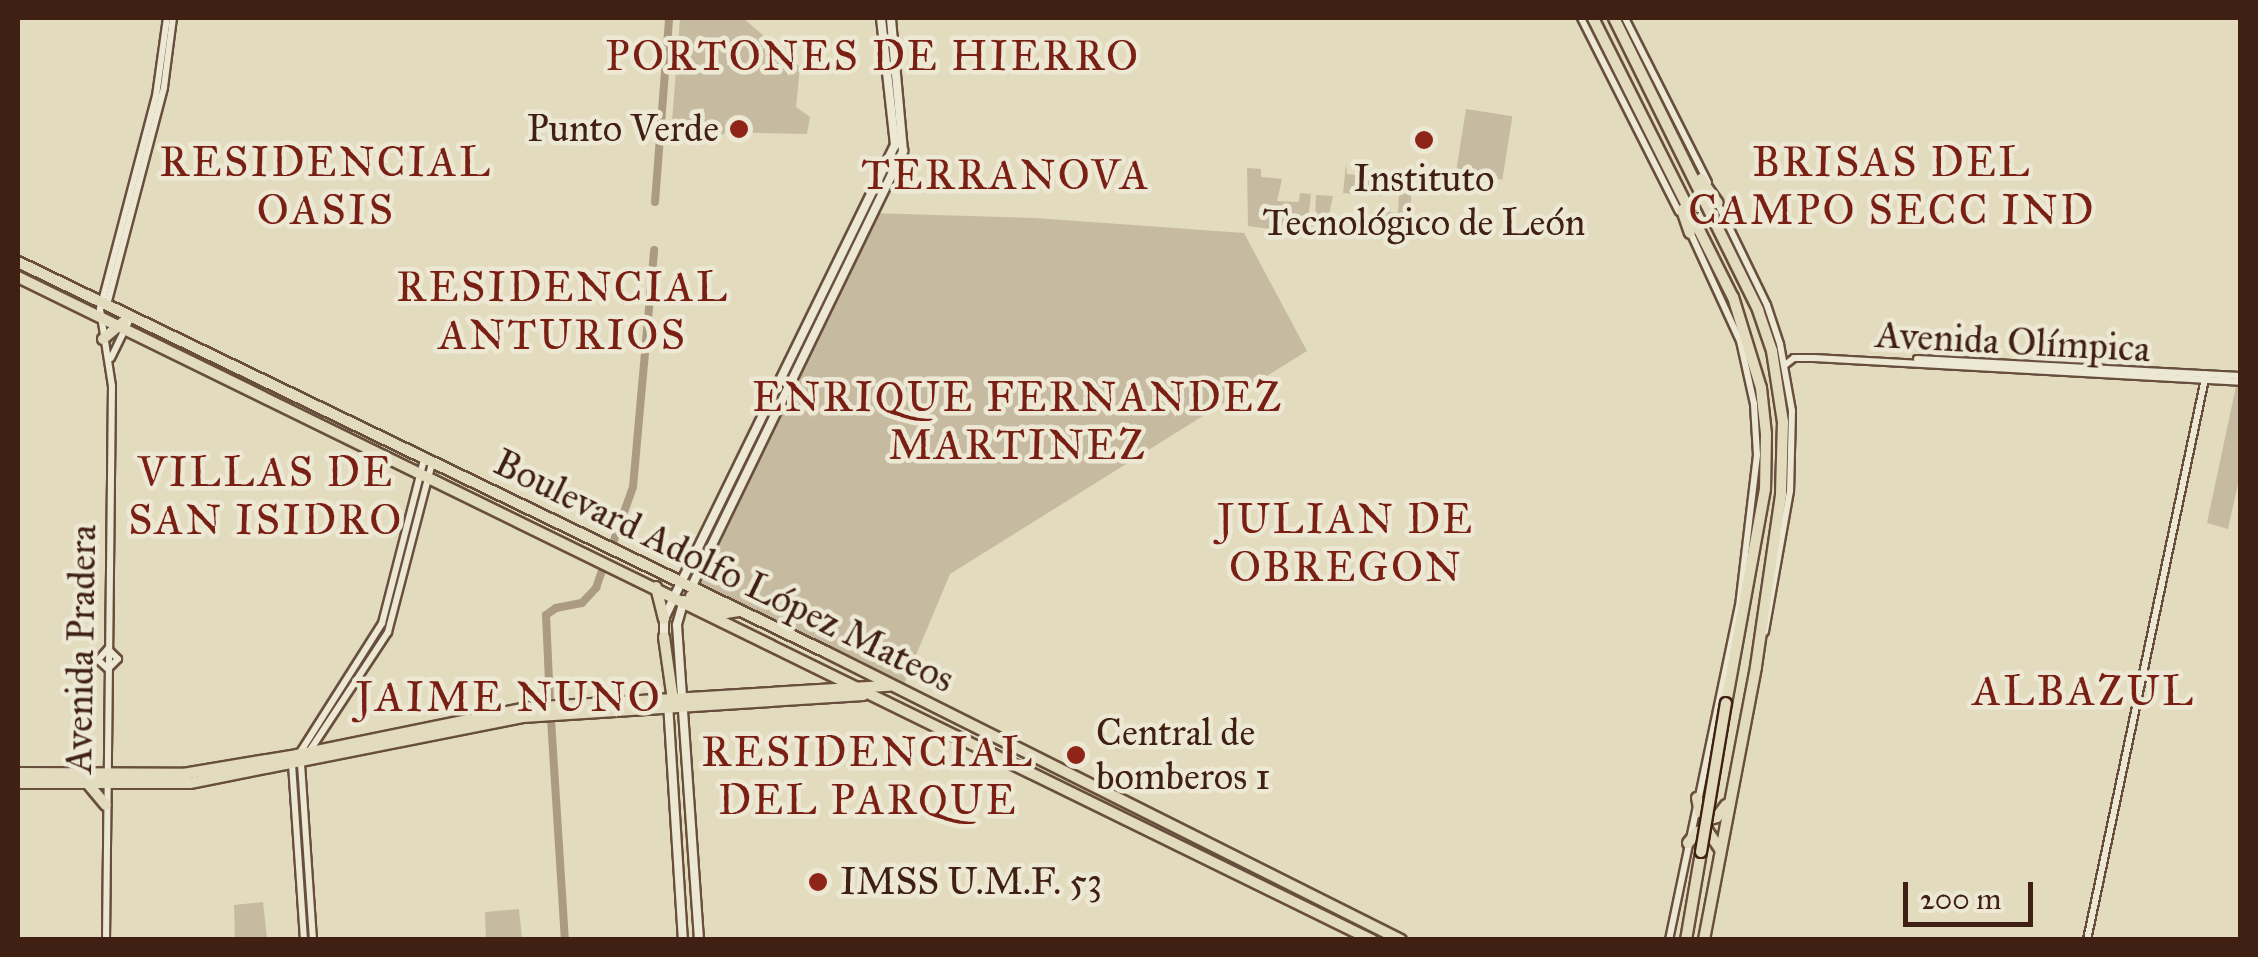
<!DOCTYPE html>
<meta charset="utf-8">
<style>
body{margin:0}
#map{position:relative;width:2258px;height:957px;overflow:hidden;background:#e2dbbd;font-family:"IM FELL Great Primer",serif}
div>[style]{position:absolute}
.green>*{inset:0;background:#c6bba0;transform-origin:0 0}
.river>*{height:8px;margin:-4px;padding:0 4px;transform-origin:4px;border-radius:4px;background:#ab9b83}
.roads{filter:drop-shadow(2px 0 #684f3d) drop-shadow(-2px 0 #684f3d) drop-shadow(0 2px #684f3d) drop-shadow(0 -2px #684f3d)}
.tertiary>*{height:6px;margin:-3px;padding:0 3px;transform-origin:3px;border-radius:3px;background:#ece8d4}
.secondary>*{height:8px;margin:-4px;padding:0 4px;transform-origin:4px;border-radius:4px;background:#ece8d4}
.primary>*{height:10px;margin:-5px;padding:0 5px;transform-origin:5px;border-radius:5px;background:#e2dbbd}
.bridges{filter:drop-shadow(2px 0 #402012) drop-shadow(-2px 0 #402012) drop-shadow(0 2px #402012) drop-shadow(0 -2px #402012)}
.primary-bridge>*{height:10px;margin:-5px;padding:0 5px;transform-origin:5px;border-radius:5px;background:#e2dbbd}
.dots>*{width:28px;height:28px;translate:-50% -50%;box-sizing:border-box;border:5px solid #ece8d4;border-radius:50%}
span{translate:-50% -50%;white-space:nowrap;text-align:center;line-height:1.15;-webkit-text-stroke:9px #ece8d4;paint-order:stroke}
.poi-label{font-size:38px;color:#402012}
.right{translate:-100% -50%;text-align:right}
.left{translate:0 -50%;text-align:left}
.street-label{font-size:38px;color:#402012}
.quarter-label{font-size:42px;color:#7a1f14;letter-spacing:2.5px}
.frame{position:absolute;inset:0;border:20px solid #402012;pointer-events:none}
.scale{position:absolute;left:1903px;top:882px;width:130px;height:45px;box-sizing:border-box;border:5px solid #402012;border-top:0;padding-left:12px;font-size:30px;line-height:35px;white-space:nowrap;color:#402012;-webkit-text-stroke:8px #ece8d4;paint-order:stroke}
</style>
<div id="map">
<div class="green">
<i style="clip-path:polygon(680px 18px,743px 18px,800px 67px,796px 107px,810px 117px,807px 134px,726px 132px,714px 141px,672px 122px)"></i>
<i style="left:1466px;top:109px;width:47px;height:64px;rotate:9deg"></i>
<i style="clip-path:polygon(1346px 164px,1347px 174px,1376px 177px,1377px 169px,1384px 169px,1381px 196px,1343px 193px)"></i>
<i style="clip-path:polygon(1247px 168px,1261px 169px,1261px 177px,1282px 179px,1277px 201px,1299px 202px,1300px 193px,1311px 194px,1308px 219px,1285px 217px,1284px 231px,1248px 226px)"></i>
<i style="clip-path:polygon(1404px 175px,1412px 176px,1410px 223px,1383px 220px,1384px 212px,1398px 212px,1399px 192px,1384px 190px,1386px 176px)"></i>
<i style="clip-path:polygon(1316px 195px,1333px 196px,1326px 228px,1346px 231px,1345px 237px,1313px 234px,1310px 219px,1315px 220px)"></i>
<i style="clip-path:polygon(872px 213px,1035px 218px,1244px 233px,1307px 351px,950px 574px,901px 691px,692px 589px)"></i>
<i style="clip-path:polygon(2236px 386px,2240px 386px,2240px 475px,2228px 529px,2207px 523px)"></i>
<i style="clip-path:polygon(263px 902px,267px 939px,235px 939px,234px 905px)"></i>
<i style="clip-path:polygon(519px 909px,522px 939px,486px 939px,485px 912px)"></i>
</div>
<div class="river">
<i style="left:655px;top:202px;width:185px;rotate:-85.6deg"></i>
<i style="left:613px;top:543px;width:59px;rotate:-70.3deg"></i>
<i style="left:633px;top:487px;width:238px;rotate:-84.9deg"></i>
<i style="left:550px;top:703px;width:88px;rotate:-92.6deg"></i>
<i style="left:546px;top:615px;width:12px;rotate:-35deg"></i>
<i style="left:556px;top:608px;width:26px;rotate:-11deg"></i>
<i style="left:582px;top:603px;width:21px;rotate:-47deg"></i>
<i style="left:596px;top:588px;width:21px;rotate:-71deg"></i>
<i style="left:551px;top:719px;width:221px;rotate:86.4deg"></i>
</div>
<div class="roads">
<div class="tertiary">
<i style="left:1581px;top:18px;width:217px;rotate:63.2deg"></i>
<i style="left:1625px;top:18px;width:184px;rotate:63.2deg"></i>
<i style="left:1717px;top:202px;width:114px;rotate:64.1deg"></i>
<i style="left:1767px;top:305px;width:41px;rotate:71.6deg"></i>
<i style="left:1780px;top:344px;width:68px;rotate:79.8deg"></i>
<i style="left:1792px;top:411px;width:80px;rotate:91.4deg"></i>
<i style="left:1790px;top:491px;width:143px;rotate:100.1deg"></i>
<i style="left:107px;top:305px;width:225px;rotate:-75.3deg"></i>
<i style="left:164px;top:87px;width:70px;rotate:-82.6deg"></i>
<i style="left:111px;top:358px;width:46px;rotate:-64deg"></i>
<i style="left:1917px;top:359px;width:323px;rotate:3deg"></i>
<i style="left:1785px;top:365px;width:11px;rotate:-38deg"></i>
<i style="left:1794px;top:358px;width:20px"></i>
<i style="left:1814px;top:358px;width:427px;rotate:3.2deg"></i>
<i style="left:108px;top:649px;width:14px;rotate:45deg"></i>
<i style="left:118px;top:659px;width:14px;rotate:135deg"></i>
<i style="left:108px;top:669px;width:13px;rotate:-138deg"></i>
<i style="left:98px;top:660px;width:15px;rotate:-48deg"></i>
<i style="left:106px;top:940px;width:554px;rotate:-89.38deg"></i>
<i style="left:112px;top:386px;width:78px;rotate:-98.9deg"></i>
<i style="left:100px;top:309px;width:220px;rotate:-75.3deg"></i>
<i style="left:156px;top:96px;width:79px;rotate:-82deg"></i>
<i style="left:304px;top:940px;width:175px;rotate:-93.9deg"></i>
<i style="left:292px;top:765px;width:168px;rotate:-57.6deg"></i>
<i style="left:382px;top:623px;width:169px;rotate:-75.6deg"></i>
<i style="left:313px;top:940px;width:176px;rotate:-93.9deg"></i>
<i style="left:301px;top:764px;width:158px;rotate:-56.6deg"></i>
<i style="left:388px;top:632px;width:175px;rotate:-75.4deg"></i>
<i style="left:1669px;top:940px;width:341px;rotate:-78.2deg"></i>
<i style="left:1739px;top:606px;width:152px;rotate:-83.2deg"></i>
<i style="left:1757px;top:455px;width:51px;rotate:-93.4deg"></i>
<i style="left:1754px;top:404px;width:65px;rotate:-102.5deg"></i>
<i style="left:1740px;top:341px;width:120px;rotate:-114.6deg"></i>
<i style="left:2087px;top:940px;width:578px;rotate:-78.13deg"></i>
</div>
<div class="secondary">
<i style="left:691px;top:588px;width:486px;rotate:-64.1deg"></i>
<i style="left:903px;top:151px;width:134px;rotate:-95.2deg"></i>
<i style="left:684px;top:600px;width:26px;rotate:106deg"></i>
<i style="left:677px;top:625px;width:316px;rotate:86deg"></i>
<i style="left:664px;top:639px;width:20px;rotate:-90deg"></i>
<i style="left:664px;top:619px;width:26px;rotate:-65deg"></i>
<i style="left:675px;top:595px;width:501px;rotate:-63.95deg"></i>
<i style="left:895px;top:145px;width:128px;rotate:-96.3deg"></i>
<i style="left:668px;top:703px;width:237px;rotate:86.4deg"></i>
</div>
<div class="primary">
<i style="left:1593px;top:18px;width:312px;rotate:63.4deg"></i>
<i style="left:1733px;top:297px;width:95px;rotate:72.9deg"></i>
<i style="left:1761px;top:388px;width:46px;rotate:83.8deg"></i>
<i style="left:1766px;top:434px;width:55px;rotate:91deg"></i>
<i style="left:1765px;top:489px;width:218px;rotate:100.3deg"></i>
<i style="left:1614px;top:18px;width:326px;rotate:63.7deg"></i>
<i style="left:1758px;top:310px;width:43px;rotate:71.1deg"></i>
<i style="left:1772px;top:351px;width:72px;rotate:81.2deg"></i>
<i style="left:1783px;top:422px;width:73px;rotate:91.6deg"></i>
<i style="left:1781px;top:495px;width:174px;rotate:98.3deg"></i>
<i style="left:1756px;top:667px;width:278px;rotate:100.8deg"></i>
<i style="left:1701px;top:179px;width:29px;rotate:55deg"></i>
<i style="left:1682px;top:210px;width:24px;rotate:71deg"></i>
<i style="left:18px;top:262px;width:897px;rotate:25.77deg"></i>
<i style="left:826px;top:652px;width:643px;rotate:26.6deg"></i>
<i style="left:18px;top:277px;width:1508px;rotate:26.09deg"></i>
<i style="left:103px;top:339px;width:26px;rotate:-40deg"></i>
<i style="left:656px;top:587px;width:33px;rotate:76deg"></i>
<i style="left:691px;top:596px;width:39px;rotate:26deg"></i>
<i style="left:726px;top:613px;width:13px;rotate:-9deg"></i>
<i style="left:664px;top:637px;width:64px;rotate:81.9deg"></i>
<i style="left:18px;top:773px;width:165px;rotate:0.3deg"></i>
<i style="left:183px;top:774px;width:116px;rotate:-9.5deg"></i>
<i style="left:297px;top:755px;width:233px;rotate:-11.6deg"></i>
<i style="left:525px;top:708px;width:365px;rotate:-3.5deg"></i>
<i style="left:18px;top:783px;width:172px"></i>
<i style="left:190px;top:783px;width:339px;rotate:-11.2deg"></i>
<i style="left:523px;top:717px;width:341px;rotate:-3.7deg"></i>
<i style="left:89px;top:785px;width:26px;rotate:50deg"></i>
<i style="left:1697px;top:798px;width:14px;rotate:78deg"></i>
<i style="left:1700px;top:812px;width:12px;rotate:35deg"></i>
<i style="left:1710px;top:819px;width:7px;rotate:-16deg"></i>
<i style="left:1717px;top:817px;width:15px;rotate:-53deg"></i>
<i style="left:1688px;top:843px;width:14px;rotate:-51deg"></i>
<i style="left:1697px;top:832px;width:10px;rotate:-11deg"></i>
<i style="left:1707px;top:830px;width:23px;rotate:56deg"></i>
<i style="left:1686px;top:940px;width:89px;rotate:-80.3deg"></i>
</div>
</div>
<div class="bridges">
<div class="primary-bridge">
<i style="left:1701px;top:852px;width:151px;rotate:-80.5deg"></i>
</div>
</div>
<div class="dots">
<i style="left:739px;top:129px;background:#8f2418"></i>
<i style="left:1424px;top:140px;background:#8f2418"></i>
<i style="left:1076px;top:755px;background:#8f2418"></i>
<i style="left:818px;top:882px;background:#8f2418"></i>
</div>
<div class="poi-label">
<span class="right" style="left:719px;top:129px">Punto Verde</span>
<span style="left:1424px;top:201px">Instituto<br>Tecnológico de León</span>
<span class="left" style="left:1096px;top:755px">Central de<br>bomberos 1</span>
<span class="left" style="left:840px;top:882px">IMSS U.M.F. 53</span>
</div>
<div class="street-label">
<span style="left:2013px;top:342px;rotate:3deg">Avenida Olímpica</span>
<span style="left:724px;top:571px;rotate:26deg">Boulevard Adolfo López Mateos</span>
<span style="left:81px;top:649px;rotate:-89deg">Avenida Pradera</span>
</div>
<div class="quarter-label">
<span style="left:873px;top:56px">PORTONES DE HIERRO</span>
<span style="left:326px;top:186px">RESIDENCIAL<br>OASIS</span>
<span style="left:1892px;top:186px">BRISAS DEL<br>CAMPO SECC IND</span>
<span style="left:1006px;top:175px">TERRANOVA</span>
<span style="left:563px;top:311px">RESIDENCIAL<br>ANTURIOS</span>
<span style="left:1018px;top:421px">ENRIQUE FERNANDEZ<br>MARTINEZ</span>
<span style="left:266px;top:496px">VILLAS DE<br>SAN ISIDRO</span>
<span style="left:1346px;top:543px">JULIAN DE<br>OBREGON</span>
<span style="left:2084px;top:691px">ALBAZUL</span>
<span style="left:509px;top:697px">JAIME NUNO</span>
<span style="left:868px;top:776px">RESIDENCIAL<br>DEL PARQUE</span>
</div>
<div class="frame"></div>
<div class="scale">200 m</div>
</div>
